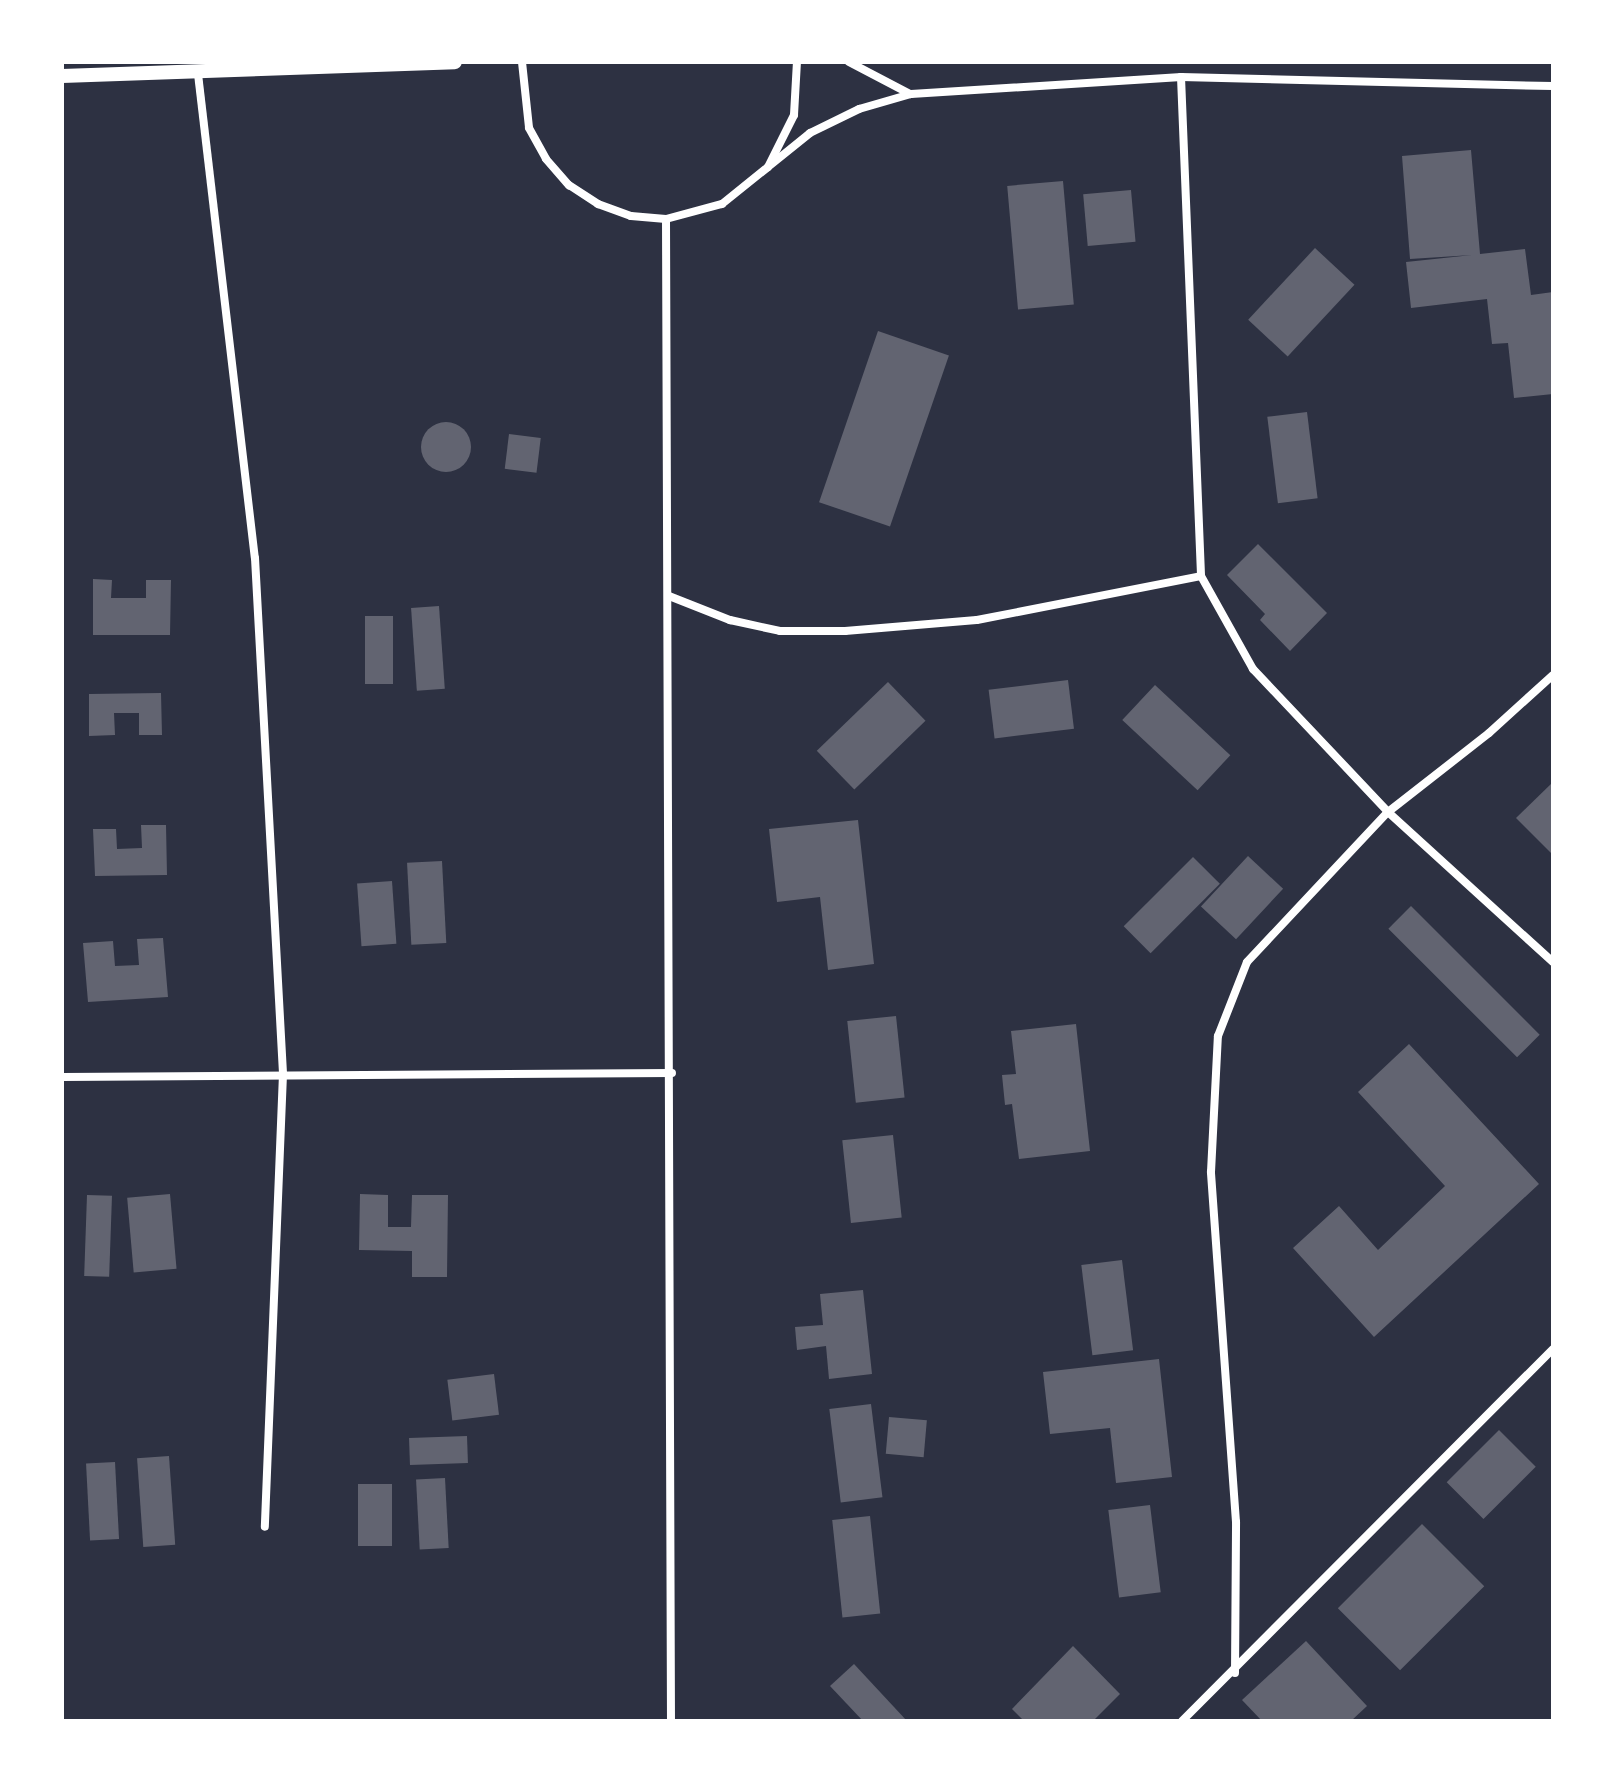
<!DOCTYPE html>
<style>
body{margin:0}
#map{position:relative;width:1615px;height:1783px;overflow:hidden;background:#2d3142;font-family:"Exo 2",sans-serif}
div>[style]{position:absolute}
.building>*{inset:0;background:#626471;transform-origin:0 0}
.round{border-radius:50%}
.minor>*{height:8px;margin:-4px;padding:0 4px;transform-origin:4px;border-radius:4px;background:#fff}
.tertiary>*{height:14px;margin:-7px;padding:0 7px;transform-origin:7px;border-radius:7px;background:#fff}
span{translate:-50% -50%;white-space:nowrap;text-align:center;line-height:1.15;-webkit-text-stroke:7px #fff;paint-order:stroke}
.frame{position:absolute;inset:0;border:64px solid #fff;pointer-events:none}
</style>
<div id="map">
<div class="building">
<i style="clip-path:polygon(1471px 150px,1480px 254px,1525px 249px,1531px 295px,1553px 292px,1553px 394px,1514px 398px,1508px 343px,1492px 344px,1487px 299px,1411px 308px,1406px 262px,1472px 255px,1410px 259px,1402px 156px)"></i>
<i style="left:1063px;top:181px;width:124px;height:56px;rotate:85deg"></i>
<i style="left:1131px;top:190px;width:52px;height:48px;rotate:85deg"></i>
<i style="left:1315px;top:248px;width:54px;height:98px;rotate:43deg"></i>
<i style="left:878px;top:331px;width:75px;height:181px;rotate:19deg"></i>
<i style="left:1307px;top:412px;width:87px;height:40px;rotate:83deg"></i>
<i class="round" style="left:421px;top:422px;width:50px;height:50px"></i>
<i style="left:509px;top:434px;width:32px;height:35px;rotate:7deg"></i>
<i style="clip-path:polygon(1258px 544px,1327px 613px,1290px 651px,1260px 620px,1265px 614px,1227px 575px)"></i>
<i style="clip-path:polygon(93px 579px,112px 580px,111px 598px,146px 598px,146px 580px,171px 580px,170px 635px,93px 635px)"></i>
<i style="left:439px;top:606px;width:83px;height:28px;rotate:86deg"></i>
<i style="left:365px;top:616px;width:28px;height:68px"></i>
<i style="left:1068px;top:680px;width:49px;height:80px;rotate:83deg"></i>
<i style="left:888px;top:682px;width:54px;height:99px;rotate:46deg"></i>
<i style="left:1155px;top:685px;width:103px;height:48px;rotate:43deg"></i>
<i style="clip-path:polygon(161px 693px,162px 735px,139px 735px,139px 713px,114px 713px,115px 735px,89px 736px,89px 694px)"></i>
<i style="clip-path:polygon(1553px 782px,1553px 855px,1516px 818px)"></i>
<i style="clip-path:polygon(858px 820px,874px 964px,828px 970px,820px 897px,777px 902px,769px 829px)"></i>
<i style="clip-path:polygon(141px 825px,166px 825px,167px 875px,95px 876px,93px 829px,116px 829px,117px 849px,142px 848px)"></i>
<i style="left:1248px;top:856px;width:48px;height:69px;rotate:43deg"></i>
<i style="left:1193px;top:857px;width:38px;height:98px;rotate:45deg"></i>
<i style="left:442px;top:861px;width:82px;height:35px;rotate:87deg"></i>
<i style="left:392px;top:881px;width:63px;height:35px;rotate:86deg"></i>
<i style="left:1411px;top:906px;width:182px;height:32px;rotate:45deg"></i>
<i style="clip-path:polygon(163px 938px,168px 997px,88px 1002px,83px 943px,113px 941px,115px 966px,139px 965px,137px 939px)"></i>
<i style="left:896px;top:1016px;width:82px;height:49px;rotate:84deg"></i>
<i style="clip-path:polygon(1076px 1024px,1090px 1151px,1019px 1159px,1012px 1104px,1005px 1105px,1002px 1075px,1016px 1074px,1011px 1031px)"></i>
<i style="clip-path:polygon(1409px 1044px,1539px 1184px,1374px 1337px,1293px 1248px,1339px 1206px,1378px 1250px,1445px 1186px,1358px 1092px)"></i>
<i style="left:893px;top:1135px;width:83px;height:51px;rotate:84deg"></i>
<i style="left:170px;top:1194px;width:75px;height:43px;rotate:85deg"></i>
<i style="clip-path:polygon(360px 1194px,388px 1195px,388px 1227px,411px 1227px,412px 1195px,448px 1195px,447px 1277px,412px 1277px,412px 1251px,359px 1250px)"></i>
<i style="left:87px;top:1195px;width:25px;height:81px;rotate:2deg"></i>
<i style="left:1122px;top:1260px;width:91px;height:41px;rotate:83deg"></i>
<i style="clip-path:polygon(863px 1290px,872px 1374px,829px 1379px,826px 1346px,797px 1350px,795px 1327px,823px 1325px,820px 1294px)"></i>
<i style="clip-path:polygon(1159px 1359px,1172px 1477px,1116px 1483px,1110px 1428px,1050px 1434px,1043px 1372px)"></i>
<i style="left:494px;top:1374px;width:41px;height:47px;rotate:83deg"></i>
<i style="left:871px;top:1404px;width:94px;height:42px;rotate:83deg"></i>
<i style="left:889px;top:1417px;width:38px;height:37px;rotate:5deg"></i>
<i style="left:1499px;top:1430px;width:52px;height:74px;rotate:45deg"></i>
<i style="left:467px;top:1436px;width:27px;height:58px;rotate:88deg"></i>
<i style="left:169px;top:1456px;width:89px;height:32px;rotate:86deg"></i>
<i style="left:115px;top:1462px;width:77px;height:29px;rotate:87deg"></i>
<i style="left:445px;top:1478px;width:70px;height:29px;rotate:87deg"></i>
<i style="left:392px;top:1484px;width:62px;height:34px;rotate:90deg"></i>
<i style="left:1150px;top:1505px;width:88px;height:42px;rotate:83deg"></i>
<i style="left:870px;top:1516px;width:98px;height:38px;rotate:84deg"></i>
<i style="left:1422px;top:1524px;width:88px;height:119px;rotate:45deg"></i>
<i style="clip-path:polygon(1306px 1641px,1367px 1706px,1351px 1721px,1262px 1721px,1242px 1700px)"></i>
<i style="clip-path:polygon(1073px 1646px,1120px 1694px,1093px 1721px,1024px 1721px,1012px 1709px)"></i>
<i style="clip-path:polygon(854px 1664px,907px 1721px,863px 1721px,830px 1686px)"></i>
</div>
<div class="minor">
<i style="left:522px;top:62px;width:66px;rotate:83.9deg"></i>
<i style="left:529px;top:128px;width:35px;rotate:61deg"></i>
<i style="left:546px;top:159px;width:35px;rotate:49deg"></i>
<i style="left:569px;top:185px;width:35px;rotate:33deg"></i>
<i style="left:598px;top:204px;width:35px;rotate:20deg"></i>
<i style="left:631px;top:216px;width:35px;rotate:5deg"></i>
<i style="left:666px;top:219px;width:58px;rotate:-15deg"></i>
<i style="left:722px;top:204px;width:59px;rotate:-38.8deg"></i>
<i style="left:768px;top:167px;width:58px;rotate:-63.4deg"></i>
<i style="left:794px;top:115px;width:53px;rotate:-86.8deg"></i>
<i style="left:849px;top:62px;width:69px;rotate:27.7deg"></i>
<i style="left:198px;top:74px;width:487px;rotate:83.3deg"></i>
<i style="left:255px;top:558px;width:517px;rotate:86.89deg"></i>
<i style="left:283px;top:1074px;width:453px;rotate:92.3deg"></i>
<i style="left:1181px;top:77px;width:499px;rotate:87.7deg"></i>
<i style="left:1201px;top:576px;width:107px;rotate:60.8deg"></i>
<i style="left:1253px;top:669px;width:197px;rotate:46.6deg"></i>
<i style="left:1388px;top:812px;width:223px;rotate:42.3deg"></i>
<i style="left:768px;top:167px;width:54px;rotate:-39deg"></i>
<i style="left:810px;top:133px;width:55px;rotate:-26.1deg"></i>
<i style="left:859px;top:109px;width:54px;rotate:-16.1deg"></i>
<i style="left:911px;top:94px;width:271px;rotate:-3.6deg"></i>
<i style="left:1181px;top:77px;width:372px;rotate:1.4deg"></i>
<i style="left:666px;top:219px;width:1502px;rotate:89.81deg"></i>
<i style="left:669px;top:596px;width:66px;rotate:21.5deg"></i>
<i style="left:730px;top:620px;width:51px;rotate:12.4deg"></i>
<i style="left:780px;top:631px;width:65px"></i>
<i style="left:845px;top:631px;width:132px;rotate:-4.8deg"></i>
<i style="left:977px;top:620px;width:228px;rotate:-11.1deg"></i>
<i style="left:62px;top:1077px;width:610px;rotate:-0.38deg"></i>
<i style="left:1235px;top:1673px;width:151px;rotate:-89.6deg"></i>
<i style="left:1236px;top:1522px;width:351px;rotate:-94.1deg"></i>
<i style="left:1211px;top:1172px;width:136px;rotate:-87.1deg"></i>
<i style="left:1218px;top:1036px;width:79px;rotate:-68.6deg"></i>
<i style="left:1247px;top:962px;width:206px;rotate:-46.8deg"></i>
<i style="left:1388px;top:812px;width:128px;rotate:-38deg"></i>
<i style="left:1489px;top:733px;width:86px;rotate:-42.2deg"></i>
<i style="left:1182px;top:1721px;width:525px;rotate:-45.08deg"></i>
</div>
<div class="tertiary">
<i style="left:62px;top:76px;width:393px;rotate:-2deg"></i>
</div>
<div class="frame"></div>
</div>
